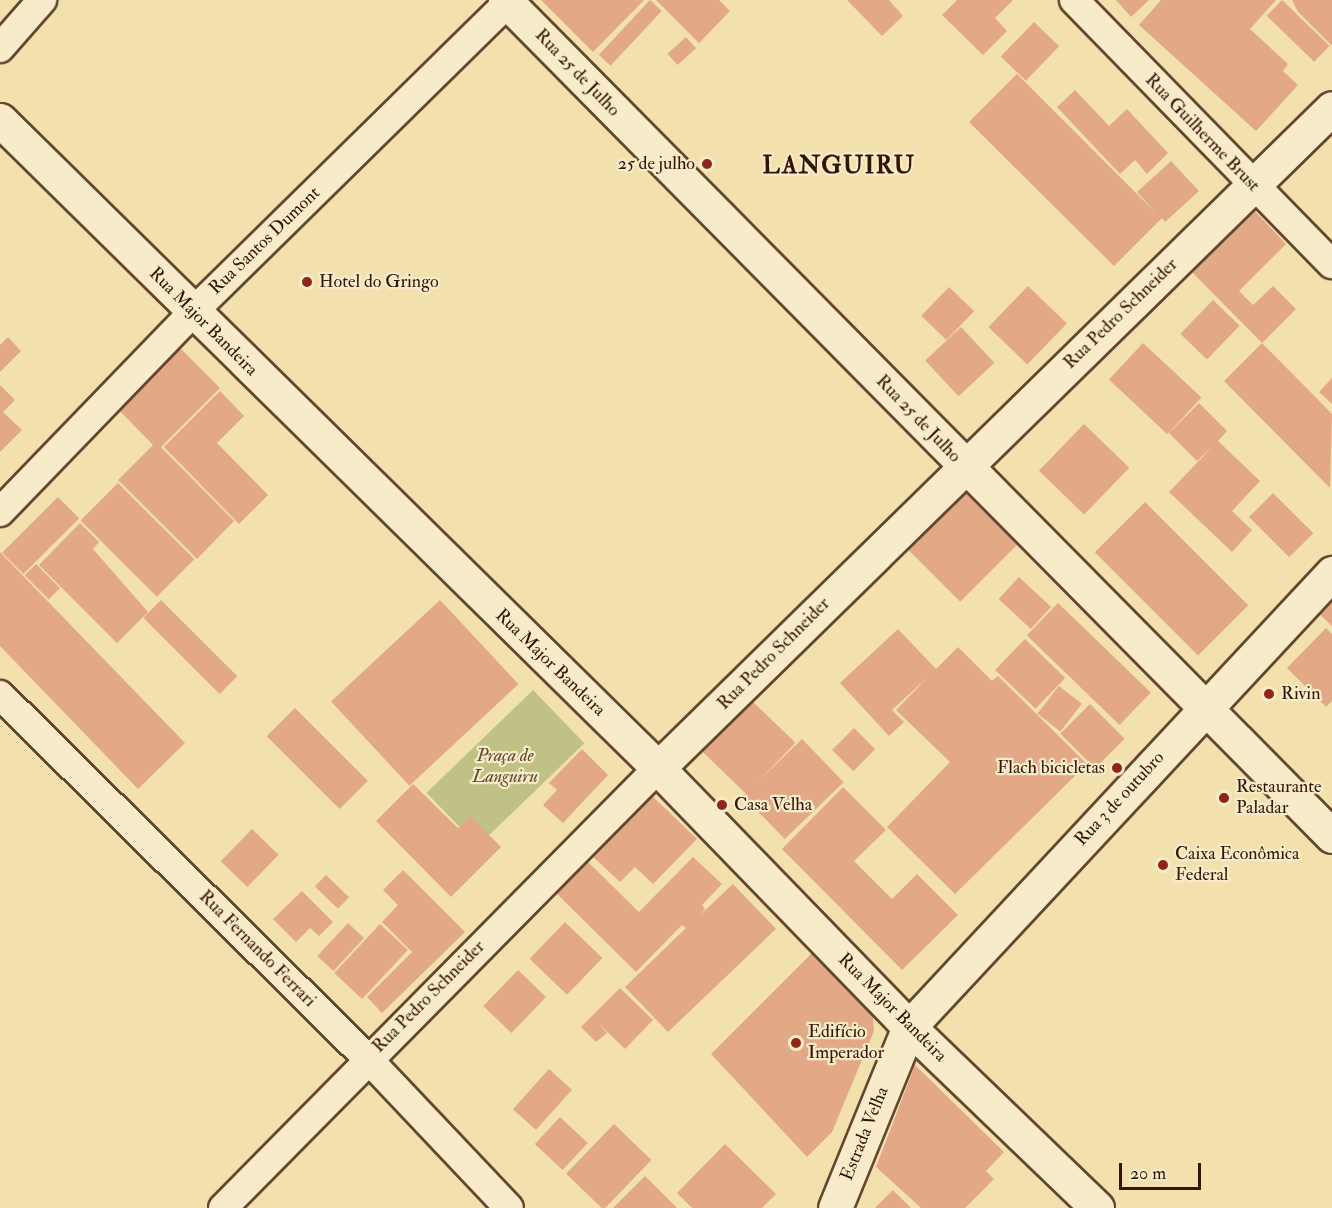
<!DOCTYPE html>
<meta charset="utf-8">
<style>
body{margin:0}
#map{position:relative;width:1332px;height:1208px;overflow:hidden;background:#f2e0ad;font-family:"IM FELL Double Pica",serif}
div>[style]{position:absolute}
.green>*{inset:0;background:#c0c185;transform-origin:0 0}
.building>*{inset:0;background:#e3a987;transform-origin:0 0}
.roads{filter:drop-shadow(2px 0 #64472e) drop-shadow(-2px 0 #64472e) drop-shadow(0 2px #64472e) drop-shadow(0 -2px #64472e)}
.minor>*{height:28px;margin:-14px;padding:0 14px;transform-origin:14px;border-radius:14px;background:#f7ebca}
.secondary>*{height:33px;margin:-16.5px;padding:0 16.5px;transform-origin:16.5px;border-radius:16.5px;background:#f7ebca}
.dots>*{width:16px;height:16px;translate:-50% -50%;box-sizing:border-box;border:3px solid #f7ebca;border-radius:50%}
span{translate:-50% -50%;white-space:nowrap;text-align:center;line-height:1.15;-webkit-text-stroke:4.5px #f7ebca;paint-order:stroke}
.street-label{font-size:18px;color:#341403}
.poi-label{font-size:18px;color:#341403}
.right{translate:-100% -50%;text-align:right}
.left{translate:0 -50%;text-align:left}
.park-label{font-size:18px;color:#5e482a;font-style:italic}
.district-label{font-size:24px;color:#341403;font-weight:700;letter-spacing:1.5px}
.scale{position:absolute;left:1119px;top:1163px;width:82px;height:27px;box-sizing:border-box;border:3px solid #341403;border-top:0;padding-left:8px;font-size:18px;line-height:21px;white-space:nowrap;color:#341403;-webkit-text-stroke:4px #f7ebca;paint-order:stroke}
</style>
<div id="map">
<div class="green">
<i style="left:533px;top:690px;width:74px;height:148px;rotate:46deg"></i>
</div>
<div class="building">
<i style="clip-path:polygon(541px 0,644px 0,593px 52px)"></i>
<i style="left:650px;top:0;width:16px;height:75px;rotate:43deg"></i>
<i style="clip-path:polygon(656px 0,719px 0,730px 11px,699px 43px)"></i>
<i style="clip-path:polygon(847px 0,889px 0,903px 16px,882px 36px)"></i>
<i style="clip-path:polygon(957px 0,1013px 0,995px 18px,1007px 31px,983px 55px,942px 15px)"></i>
<i style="clip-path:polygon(1116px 0,1149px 0,1131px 17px)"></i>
<i style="clip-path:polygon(1161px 0,1276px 0,1250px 29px,1288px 64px,1283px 71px,1298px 85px,1256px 131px,1139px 25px)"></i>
<i style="left:1282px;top:0;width:66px;height:22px;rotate:44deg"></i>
<i style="clip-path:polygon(1292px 0,1332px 0,1332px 46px,1298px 12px)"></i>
<i style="left:1034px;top:22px;width:35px;height:48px;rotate:44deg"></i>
<i style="left:686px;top:37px;width:15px;height:25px;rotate:48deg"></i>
<i style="clip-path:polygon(1017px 74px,1157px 214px,1137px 192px,1171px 161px,1199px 191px,1165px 222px,1162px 218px,1114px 266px,969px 122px)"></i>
<i style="clip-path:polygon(1075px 90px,1109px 126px,1127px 109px,1168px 153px,1147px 174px,1135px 160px,1120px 174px,1057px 107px)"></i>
<i style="clip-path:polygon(1250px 206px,1286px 244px,1239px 291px,1253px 305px,1273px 286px,1296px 309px,1262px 343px,1187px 267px)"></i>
<i style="left:1028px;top:286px;width:54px;height:57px;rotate:44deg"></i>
<i style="left:949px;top:287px;width:35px;height:40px;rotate:44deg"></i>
<i style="left:1213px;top:300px;width:37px;height:47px;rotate:44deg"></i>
<i style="left:961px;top:327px;width:49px;height:49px;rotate:47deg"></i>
<i style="clip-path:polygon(8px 337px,21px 351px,0 372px,0 345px)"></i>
<i style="clip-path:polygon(173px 341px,220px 388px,161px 447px,234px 521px,197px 559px,118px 480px,153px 445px,111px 402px)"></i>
<i style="left:1143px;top:343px;width:80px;height:50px;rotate:43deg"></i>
<i style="clip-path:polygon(1262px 343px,1332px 414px,1330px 488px,1224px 381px)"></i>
<i style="clip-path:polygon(1332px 378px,1332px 404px,1319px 392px)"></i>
<i style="clip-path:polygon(0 385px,15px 400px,3px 412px,22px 430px,0 452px)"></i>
<i style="clip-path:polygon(220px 391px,244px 416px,217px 443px,268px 495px,239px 524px,164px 447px)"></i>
<i style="clip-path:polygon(1199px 403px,1227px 431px,1218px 441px,1260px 481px,1232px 511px,1252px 530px,1232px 552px,1169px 492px,1213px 446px,1197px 461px,1169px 433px)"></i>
<i style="left:1084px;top:424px;width:63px;height:65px;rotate:44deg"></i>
<i style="left:118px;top:483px;width:108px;height:53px;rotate:45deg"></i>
<i style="left:958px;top:485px;width:84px;height:81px;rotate:45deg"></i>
<i style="left:1273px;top:493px;width:57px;height:34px;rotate:45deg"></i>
<i style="left:58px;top:497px;width:30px;height:79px;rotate:45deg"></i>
<i style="left:1145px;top:502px;width:146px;height:71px;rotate:45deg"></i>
<i style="clip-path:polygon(80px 523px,99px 542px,93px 549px,148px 612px,117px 643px,39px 565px)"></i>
<i style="clip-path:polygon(0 552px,185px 743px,138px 789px,0 646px)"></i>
<i style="left:36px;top:564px;width:34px;height:16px;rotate:45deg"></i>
<i style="left:1019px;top:577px;width:44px;height:30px;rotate:43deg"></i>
<i style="clip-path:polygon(1332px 587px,1332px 626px,1312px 607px)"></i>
<i style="left:161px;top:600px;width:108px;height:25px;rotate:45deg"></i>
<i style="left:440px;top:600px;width:115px;height:149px;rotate:47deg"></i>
<i style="left:1058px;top:603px;width:129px;height:45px;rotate:44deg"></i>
<i style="clip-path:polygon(1326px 628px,1332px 634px,1332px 701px,1326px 707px,1287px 668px)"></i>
<i style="clip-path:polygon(898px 629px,936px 669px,958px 647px,992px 681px,998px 676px,1087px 764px,955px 894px,887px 827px,950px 762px,896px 710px,928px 677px,892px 710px,904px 722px,889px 736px,840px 683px)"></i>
<i style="left:1025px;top:639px;width:56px;height:43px;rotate:44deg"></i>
<i style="left:1059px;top:686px;width:29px;height:35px;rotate:38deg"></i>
<i style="left:748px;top:697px;width:66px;height:71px;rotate:44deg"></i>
<i style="left:1090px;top:704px;width:49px;height:42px;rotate:45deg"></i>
<i style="left:295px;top:708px;width:103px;height:40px;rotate:45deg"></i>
<i style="left:854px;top:728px;width:30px;height:31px;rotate:45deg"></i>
<i style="left:802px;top:739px;width:60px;height:82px;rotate:46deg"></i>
<i style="clip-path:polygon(582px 749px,608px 775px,563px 823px,543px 805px,557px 790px,549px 783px)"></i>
<i style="clip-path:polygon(413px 784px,458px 828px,470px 816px,501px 847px,451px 897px,376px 821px)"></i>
<i style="clip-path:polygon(843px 787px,886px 830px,854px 861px,892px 899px,917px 874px,958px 915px,902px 970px,782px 849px)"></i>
<i style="clip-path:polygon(647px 791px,697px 839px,653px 884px,635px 867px,620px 882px,588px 852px)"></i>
<i style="left:252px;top:829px;width:37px;height:45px;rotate:44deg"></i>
<i style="clip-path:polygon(693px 857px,722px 884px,702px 905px,705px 909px,699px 916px,733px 884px,776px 929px,668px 1032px,625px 987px,686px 928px,682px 925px,636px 972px,556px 893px,587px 861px,639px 912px)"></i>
<i style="clip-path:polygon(403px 870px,465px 932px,382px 1013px,367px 997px,412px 952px,382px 922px,398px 905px,383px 890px)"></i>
<i style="left:326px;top:875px;width:32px;height:16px;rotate:44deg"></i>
<i style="clip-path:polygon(302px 891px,333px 922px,319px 936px,310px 928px,296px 942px,273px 919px)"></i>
<i style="left:565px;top:922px;width:52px;height:51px;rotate:44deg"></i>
<i style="left:348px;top:923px;width:22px;height:45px;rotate:43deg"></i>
<i style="left:380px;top:924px;width:38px;height:67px;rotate:43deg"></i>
<i style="clip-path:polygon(816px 949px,872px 1007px,874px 1031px,832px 1132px,807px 1157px,711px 1054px)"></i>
<i style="left:518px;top:970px;width:39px;height:50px;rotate:44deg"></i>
<i style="clip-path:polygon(620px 988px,653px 1020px,625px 1049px,598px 1023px,607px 1033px,596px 1042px,581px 1027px)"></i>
<i style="clip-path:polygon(915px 1065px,1004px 1152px,986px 1171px,994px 1179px,965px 1208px,921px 1208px,876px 1167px)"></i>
<i style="left:549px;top:1069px;width:31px;height:54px;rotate:42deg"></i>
<i style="left:560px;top:1117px;width:38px;height:37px;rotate:43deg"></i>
<i style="left:614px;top:1124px;width:52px;height:69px;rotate:44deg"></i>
<i style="clip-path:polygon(725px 1144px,776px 1194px,762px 1208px,692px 1208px,677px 1193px)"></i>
<i style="clip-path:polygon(645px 1176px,677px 1208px,613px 1208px)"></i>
<i style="clip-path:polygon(893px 1190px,911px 1208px,875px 1208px)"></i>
</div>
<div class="roads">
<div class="minor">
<i style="left:1074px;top:0;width:369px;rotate:45.7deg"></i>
<i style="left:0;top:48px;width:64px;rotate:-48.8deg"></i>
<i style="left:0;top:512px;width:278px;rotate:-46deg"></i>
<i style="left:193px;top:312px;width:445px;rotate:-44.5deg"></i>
<i style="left:0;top:695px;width:518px;rotate:44.69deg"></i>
<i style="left:368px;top:1059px;width:205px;rotate:46.6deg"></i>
<i style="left:223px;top:1208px;width:619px;rotate:-45.33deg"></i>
</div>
<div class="secondary">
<i style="left:505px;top:0;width:1176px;rotate:45.31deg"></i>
<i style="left:0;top:120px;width:924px;rotate:44.56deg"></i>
<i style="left:658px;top:768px;width:361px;rotate:45.9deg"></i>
<i style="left:909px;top:1027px;width:261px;rotate:43.9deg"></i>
<i style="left:658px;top:768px;width:943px;rotate:-44.4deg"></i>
<i style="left:835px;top:1208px;width:196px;rotate:-67.8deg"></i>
<i style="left:909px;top:1027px;width:621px;rotate:-47.02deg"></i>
</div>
</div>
<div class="dots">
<i style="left:707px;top:164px;background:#8f2418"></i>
<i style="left:307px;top:282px;background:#8f2418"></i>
<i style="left:1269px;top:694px;background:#8f2418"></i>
<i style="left:1117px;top:768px;background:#8f2418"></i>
<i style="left:1224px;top:798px;background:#8f2418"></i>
<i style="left:722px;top:805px;background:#8f2418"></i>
<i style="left:1163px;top:865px;background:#8f2418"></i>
<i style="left:796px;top:1043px;background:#8f2418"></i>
</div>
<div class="street-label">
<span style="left:577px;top:73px;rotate:46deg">Rua 25 de Julho</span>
<span style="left:1202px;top:133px;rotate:46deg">Rua Guilherme Brust</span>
<span style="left:265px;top:241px;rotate:-44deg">Rua Santos Dumont</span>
<span style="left:1121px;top:314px;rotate:-44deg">Rua Pedro Schneider</span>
<span style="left:203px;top:322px;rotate:45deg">Rua Major Bandeira</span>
<span style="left:918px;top:419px;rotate:46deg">Rua 25 de Julho</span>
<span style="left:774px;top:654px;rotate:-45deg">Rua Pedro Schneider</span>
<span style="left:550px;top:663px;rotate:44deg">Rua Major Bandeira</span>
<span style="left:1120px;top:799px;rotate:-47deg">Rua 3 de outubro</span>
<span style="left:257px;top:949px;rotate:45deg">Rua Fernando Ferrari</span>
<span style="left:429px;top:997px;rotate:-45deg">Rua Pedro Schneider</span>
<span style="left:892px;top:1008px;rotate:45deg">Rua Major Bandeira</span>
<span style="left:865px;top:1134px;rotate:-68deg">Estrada Velha</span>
</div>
<div class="poi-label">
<span class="right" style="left:695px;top:164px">25 de julho</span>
<span class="left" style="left:319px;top:282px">Hotel do Gringo</span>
<span class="left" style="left:1281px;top:694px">Rivin</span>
<span class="right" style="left:1105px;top:768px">Flach bicicletas</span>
<span class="left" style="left:1236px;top:798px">Restaurante<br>Paladar</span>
<span class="left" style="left:734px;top:805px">Casa Velha</span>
<span class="left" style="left:1175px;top:865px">Caixa Econômica<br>Federal</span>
<span class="left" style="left:808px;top:1043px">Edifício<br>Imperador</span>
</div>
<div class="park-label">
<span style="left:505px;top:767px">Praça de<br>Languiru</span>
</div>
<div class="district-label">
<span style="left:839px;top:166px">LANGUIRU</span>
</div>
<div class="scale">20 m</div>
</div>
